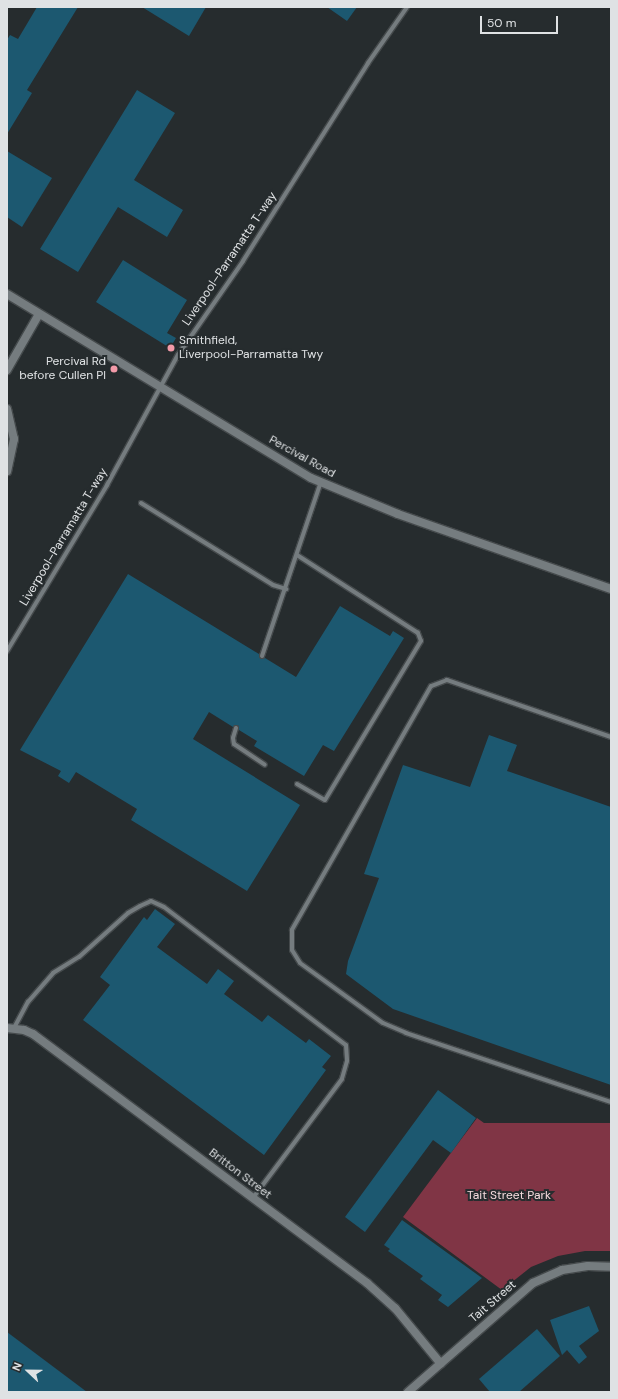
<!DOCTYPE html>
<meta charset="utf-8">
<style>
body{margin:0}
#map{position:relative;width:618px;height:1399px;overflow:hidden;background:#262c2e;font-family:"DM Sans",sans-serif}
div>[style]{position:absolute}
.green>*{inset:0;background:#803545}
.building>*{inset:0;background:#1c5870}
.roads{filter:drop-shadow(1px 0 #454a4c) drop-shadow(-1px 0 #454a4c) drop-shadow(0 1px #454a4c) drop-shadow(0 -1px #454a4c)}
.lane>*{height:4px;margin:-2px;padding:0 2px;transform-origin:2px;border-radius:2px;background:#757c7f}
.street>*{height:8px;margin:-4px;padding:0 4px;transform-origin:4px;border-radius:4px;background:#757c7f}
.dots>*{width:11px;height:11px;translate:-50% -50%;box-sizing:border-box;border:2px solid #262c2e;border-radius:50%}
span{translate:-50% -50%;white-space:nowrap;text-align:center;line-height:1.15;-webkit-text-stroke:4px #262c2e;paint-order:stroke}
.street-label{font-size:12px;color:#dfe2e4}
.poi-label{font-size:12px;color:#dfe2e4}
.left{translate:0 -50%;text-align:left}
.right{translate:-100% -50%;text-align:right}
.park-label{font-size:12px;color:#f6dbde}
.frame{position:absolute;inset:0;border:8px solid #dfe2e4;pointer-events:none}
.north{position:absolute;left:8px;top:1351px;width:40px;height:40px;-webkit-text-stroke:3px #262c2e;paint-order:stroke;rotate:292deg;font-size:11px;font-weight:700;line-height:16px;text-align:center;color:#dfe2e4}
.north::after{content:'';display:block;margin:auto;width:14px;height:18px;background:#dfe2e4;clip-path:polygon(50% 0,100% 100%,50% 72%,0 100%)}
.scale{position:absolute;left:480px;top:16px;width:78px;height:18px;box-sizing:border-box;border:2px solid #dfe2e4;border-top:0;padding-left:5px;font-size:12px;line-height:14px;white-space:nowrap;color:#dfe2e4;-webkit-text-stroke:3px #262c2e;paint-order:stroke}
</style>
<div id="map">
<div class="green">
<i style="clip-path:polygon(477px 1118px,484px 1123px,611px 1123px,611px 1251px,585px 1251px,558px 1256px,531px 1267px,502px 1290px,403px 1217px)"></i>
</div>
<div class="building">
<i style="clip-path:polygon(37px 7px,78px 7px,27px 90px,32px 93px,7px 134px,7px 40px,10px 35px,18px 39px)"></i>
<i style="clip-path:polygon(142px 7px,206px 7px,189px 36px)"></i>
<i style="clip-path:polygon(327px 7px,357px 7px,347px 21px)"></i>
<i style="clip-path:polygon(137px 90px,175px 113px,134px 180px,183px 210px,167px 237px,118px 207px,78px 272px,40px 249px)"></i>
<i style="clip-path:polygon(7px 151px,52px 178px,22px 227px,7px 217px)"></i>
<i style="clip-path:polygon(123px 260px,187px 300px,167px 333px,176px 338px,170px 348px,96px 302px)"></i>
<i style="clip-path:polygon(128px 574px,259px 654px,261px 659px,265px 658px,296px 677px,340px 606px,390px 636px,393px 631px,404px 638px,334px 751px,323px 745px,304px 776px,254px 746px,257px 741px,239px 730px,238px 725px,233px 727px,209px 712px,193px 739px,300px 805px,247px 891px,131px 820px,137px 809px,76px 772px,69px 783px,58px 776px,61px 771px,20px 750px)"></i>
<i style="clip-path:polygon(489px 735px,517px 745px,507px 771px,611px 807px,611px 1085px,393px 1009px,346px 974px,348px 961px,379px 878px,364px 874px,403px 765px,470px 787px)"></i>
<i style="clip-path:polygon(155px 909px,175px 924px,157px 947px,207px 984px,218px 969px,234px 981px,224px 994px,262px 1022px,268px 1015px,306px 1043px,309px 1039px,331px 1056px,322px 1067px,326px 1070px,264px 1155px,83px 1020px,110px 985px,100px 977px,144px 917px,147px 920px)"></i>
<i style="clip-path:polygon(438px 1090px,476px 1118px,451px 1153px,433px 1140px,365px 1232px,345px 1217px)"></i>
<i style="clip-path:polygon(402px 1220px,482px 1278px,448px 1307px,438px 1300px,442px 1295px,420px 1279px,423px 1276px,388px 1251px,390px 1249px,384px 1245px)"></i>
<i style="clip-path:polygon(589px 1306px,599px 1331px,579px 1346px,587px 1357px,579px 1364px,567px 1350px,562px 1355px,550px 1320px)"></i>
<i style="clip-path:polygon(537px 1329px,560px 1356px,519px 1392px,490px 1392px,479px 1379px)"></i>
<i style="clip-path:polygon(7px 1332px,87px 1392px,7px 1392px)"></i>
</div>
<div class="roads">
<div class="lane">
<i style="left:141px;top:503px;width:155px;rotate:31.8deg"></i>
<i style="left:273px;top:585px;width:14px;rotate:17deg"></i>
<i style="left:7px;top:651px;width:194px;rotate:-58.9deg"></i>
<i style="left:107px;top:485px;width:148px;rotate:-61.4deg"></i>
<i style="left:178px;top:355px;width:114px;rotate:-55.3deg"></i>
<i style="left:243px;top:261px;width:234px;rotate:-57.7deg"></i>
<i style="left:368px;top:63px;width:68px;rotate:-55.1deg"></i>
<i style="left:262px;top:656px;width:184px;rotate:-71.3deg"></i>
<i style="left:236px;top:728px;width:10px;rotate:107deg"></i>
<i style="left:233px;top:738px;width:6px;rotate:81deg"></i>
<i style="left:234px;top:744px;width:37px;rotate:34deg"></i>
<i style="left:611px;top:737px;width:174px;rotate:-160.8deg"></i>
<i style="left:447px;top:680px;width:17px;rotate:159deg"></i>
<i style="left:431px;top:686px;width:281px;rotate:119.7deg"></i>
<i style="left:292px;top:930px;width:20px;rotate:90deg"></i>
<i style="left:292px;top:950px;width:15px;rotate:58deg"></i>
<i style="left:300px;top:963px;width:102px;rotate:35.9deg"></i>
<i style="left:383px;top:1023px;width:25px;rotate:23deg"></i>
<i style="left:406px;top:1033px;width:216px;rotate:18.6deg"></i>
<i style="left:297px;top:784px;width:32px;rotate:30deg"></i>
<i style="left:325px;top:800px;width:186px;rotate:-58.9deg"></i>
<i style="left:421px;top:641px;width:9px;rotate:-111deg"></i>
<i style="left:418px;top:633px;width:144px;rotate:-147.2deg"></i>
<i style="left:14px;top:1028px;width:30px;rotate:-62deg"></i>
<i style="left:28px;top:1002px;width:38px;rotate:-49deg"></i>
<i style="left:53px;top:973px;width:31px;rotate:-32deg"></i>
<i style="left:79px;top:957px;width:66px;rotate:-41.9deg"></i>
<i style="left:128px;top:913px;width:14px;rotate:-30deg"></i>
<i style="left:140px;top:906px;width:12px;rotate:-24deg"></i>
<i style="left:151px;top:901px;width:14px;rotate:25deg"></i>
<i style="left:164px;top:907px;width:228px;rotate:37.2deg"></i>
<i style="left:346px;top:1045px;width:16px;rotate:86deg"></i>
<i style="left:347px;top:1061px;width:19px;rotate:106deg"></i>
<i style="left:342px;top:1079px;width:149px;rotate:126.8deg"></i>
</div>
<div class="street">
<i style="left:7px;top:294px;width:355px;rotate:31.2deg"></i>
<i style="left:311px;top:478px;width:94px;rotate:22.5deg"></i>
<i style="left:398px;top:514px;width:226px;rotate:19.4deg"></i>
<i style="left:7px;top:370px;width:64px;rotate:-60.3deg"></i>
<i style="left:7px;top:409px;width:31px;rotate:77deg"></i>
<i style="left:14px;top:439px;width:33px;rotate:102deg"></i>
<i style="left:7px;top:1028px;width:17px;rotate:7deg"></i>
<i style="left:24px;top:1030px;width:10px;rotate:24deg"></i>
<i style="left:33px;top:1034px;width:417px;rotate:36.7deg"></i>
<i style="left:367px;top:1283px;width:38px;rotate:42deg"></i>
<i style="left:395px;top:1308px;width:72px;rotate:50.6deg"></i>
<i style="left:408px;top:1392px;width:166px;rotate:-41.1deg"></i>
<i style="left:533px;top:1283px;width:32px;rotate:-24deg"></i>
<i style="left:562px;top:1270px;width:26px;rotate:-9deg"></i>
<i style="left:588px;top:1266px;width:23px;rotate:2deg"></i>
</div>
</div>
<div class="dots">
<i style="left:171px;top:348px;background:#f39aa8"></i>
<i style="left:114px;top:369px;background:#f39aa8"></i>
</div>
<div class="street-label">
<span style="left:230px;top:259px;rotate:-56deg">Liverpool–Parramatta T-way</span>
<span style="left:302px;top:457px;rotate:29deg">Percival Road</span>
<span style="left:64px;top:537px;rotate:-59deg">Liverpool–Parramatta T-way</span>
<span style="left:240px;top:1174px;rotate:37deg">Britton Street</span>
<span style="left:493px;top:1302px;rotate:-41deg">Tait Street</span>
</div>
<div class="poi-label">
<span class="left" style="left:179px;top:348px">Smithfield,<br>Liverpool-Parramatta Twy</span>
<span class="right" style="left:106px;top:369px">Percival Rd<br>before Cullen Pl</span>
</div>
<div class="park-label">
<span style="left:509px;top:1196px">Tait Street Park</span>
</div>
<div class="frame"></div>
<div class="north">N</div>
<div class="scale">50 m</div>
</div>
